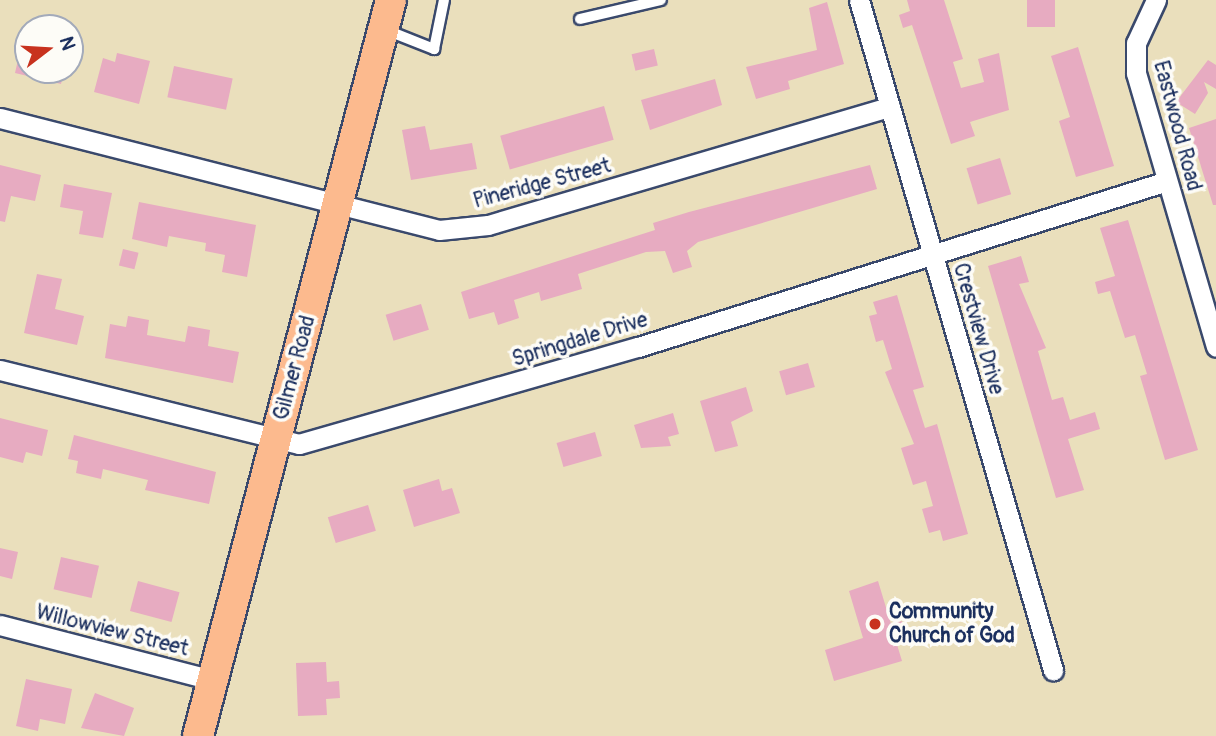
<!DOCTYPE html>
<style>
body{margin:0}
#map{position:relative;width:1216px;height:736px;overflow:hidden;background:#eadfbc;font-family:Pangolin,sans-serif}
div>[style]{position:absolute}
.building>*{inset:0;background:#e7abc1;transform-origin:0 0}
.roads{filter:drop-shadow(2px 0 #3a496c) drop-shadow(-2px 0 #3a496c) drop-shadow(0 2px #3a496c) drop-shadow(0 -2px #3a496c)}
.service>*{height:10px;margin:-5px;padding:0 5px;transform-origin:5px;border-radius:5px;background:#fff}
.minor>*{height:19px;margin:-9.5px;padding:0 9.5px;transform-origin:9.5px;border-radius:9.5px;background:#fff}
.primary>*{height:30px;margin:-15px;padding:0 15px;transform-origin:15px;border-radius:15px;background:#fcba8e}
.dots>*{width:19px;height:19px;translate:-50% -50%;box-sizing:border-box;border:4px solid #fdfcf7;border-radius:50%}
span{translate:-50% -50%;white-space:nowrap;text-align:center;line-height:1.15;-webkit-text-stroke:7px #fdfcf7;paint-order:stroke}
.street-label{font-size:21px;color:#1b2f5e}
.poi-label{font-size:21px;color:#1b2f5e;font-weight:700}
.left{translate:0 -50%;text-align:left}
.north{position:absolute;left:14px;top:14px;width:70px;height:70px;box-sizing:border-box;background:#fdfcf7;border:2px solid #a3aaba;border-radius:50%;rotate:73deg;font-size:19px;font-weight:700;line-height:28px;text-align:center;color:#1b2f5e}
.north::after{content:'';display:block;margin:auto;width:24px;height:32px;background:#c8321e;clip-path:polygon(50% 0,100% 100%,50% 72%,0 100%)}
</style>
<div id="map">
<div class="building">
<i style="clip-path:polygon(907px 0,944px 0,963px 59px,953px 62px,961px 88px,984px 82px,978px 59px,999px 53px,1009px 110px,970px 122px,975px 136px,951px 144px,912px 25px,903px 28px,899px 15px,910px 11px)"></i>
<i style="left:1027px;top:0;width:28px;height:27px"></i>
<i style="clip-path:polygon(827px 2px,844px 64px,788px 81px,790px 89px,756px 99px,746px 67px,817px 50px,809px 8px)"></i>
<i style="clip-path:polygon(23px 38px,28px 70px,64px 70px,61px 84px,15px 73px)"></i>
<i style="clip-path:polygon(1078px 47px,1114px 166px,1076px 177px,1059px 121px,1070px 117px,1051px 56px)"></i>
<i style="left:654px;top:49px;width:17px;height:23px;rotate:77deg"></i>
<i style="clip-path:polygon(117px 53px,150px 61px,139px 104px,94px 92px,103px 58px,115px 62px)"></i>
<i style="clip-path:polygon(1208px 60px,1216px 65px,1216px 89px,1204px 82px,1208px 93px,1195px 114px,1176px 102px)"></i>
<i style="left:174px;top:66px;width:60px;height:32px;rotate:12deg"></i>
<i style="clip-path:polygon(715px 79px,722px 105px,650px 130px,641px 100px)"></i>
<i style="left:604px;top:106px;width:35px;height:108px;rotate:74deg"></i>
<i style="clip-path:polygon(1216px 119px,1216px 205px,1213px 205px,1189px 128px)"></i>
<i style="clip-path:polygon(425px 126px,430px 150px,472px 143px,477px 169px,411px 180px,402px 130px)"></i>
<i style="left:1000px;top:158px;width:38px;height:35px;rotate:73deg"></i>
<i style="clip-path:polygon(0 165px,41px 175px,35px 201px,11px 196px,5px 222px,0 221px)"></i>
<i style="clip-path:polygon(870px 165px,877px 189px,698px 242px,687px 251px,692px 267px,673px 273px,665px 251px,646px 252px,578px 274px,582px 289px,541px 301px,539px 292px,514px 300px,519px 318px,498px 325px,494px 312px,469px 319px,461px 292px,655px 230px,653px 223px,689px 212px)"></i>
<i style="clip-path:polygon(64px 184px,112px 193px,103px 238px,79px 234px,83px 211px,60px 207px)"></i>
<i style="clip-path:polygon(139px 202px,256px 225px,247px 277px,222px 272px,225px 255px,205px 251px,206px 243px,169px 236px,167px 247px,132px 239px)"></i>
<i style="clip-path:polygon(1128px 220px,1198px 450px,1165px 460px,1140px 376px,1147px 374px,1135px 335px,1125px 338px,1110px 291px,1098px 294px,1095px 282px,1115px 276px,1100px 228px)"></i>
<i style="left:123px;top:249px;width:16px;height:17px;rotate:14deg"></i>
<i style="clip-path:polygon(1021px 256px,1029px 282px,1019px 284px,1046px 348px,1038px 351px,1052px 400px,1063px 397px,1070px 420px,1095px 412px,1100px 429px,1068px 439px,1084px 490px,1056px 498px,988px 266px)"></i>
<i style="clip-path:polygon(37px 274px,62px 279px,55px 309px,84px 316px,77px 345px,24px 333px)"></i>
<i style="clip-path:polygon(897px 295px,924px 387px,913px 390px,925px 428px,937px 424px,968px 534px,943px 541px,940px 530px,929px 533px,922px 509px,933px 506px,926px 481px,913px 485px,901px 448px,914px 444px,885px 372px,892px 369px,883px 340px,876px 342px,869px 316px,877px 314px,873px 302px)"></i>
<i style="left:421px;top:304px;width:27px;height:37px;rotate:73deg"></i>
<i style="clip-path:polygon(128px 316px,149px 320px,147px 335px,185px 342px,188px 326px,210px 330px,208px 346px,239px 352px,233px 383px,105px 358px,110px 324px,126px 327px)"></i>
<i style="left:808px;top:363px;width:25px;height:30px;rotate:74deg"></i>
<i style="clip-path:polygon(746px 387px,753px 411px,731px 422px,738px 446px,715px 452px,700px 401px)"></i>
<i style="clip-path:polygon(673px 413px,679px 434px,668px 437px,671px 446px,641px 448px,634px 425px)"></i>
<i style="clip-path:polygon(0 418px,48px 430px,42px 456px,26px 452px,23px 463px,0 457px)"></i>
<i style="left:595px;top:432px;width:25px;height:40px;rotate:74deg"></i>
<i style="clip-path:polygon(74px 435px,216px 472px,209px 504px,145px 490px,148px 480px,103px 469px,101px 479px,76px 473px,78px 461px,68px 459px)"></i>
<i style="clip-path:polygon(439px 479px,442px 491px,452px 488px,460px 513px,414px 527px,403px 490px)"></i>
<i style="left:368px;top:505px;width:27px;height:42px;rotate:73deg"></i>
<i style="clip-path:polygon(0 548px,18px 552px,12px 579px,0 576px)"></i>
<i style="left:61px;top:557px;width:39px;height:33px;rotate:13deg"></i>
<i style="left:138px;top:581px;width:43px;height:31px;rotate:15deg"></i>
<i style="clip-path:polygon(878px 581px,891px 624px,902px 621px,906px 635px,895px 638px,902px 661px,834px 681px,825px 650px,863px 638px,849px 591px)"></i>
<i style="clip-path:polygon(326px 662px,327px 682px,339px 681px,340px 698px,326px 699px,327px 715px,298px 716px,296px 663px)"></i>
<i style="clip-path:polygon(26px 679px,72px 689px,65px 724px,40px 719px,38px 731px,16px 726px)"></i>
<i style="clip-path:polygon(95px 693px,134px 708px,124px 736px,81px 728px)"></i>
</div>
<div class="roads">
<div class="service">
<i style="left:580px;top:19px;width:83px;rotate:-13.2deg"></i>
<i style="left:386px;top:30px;width:52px;rotate:21.6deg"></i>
<i style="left:434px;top:49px;width:50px;rotate:-78.5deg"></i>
</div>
<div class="minor">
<i style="left:859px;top:0;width:698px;rotate:73.85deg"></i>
<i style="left:1156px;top:0;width:47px;rotate:114.9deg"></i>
<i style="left:1136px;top:43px;width:30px;rotate:90deg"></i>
<i style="left:1136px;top:73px;width:285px;rotate:73.7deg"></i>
<i style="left:0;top:118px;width:453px;rotate:14.3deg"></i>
<i style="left:439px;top:230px;width:49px;rotate:-5.8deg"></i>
<i style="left:488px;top:225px;width:419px;rotate:-16.4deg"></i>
<i style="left:0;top:370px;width:308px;rotate:13.9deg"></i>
<i style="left:299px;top:444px;width:353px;rotate:-16deg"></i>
<i style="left:638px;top:347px;width:554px;rotate:-17.42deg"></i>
<i style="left:0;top:625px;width:220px;rotate:14.5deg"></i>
</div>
<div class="primary">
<i style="left:198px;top:736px;width:761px;rotate:-75.31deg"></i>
</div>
</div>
<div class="dots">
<i style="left:875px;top:624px;background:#c8321e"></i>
</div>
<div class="street-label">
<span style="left:1177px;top:126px;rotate:75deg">Eastwood Road</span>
<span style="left:542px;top:184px;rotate:-15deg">Pineridge Street</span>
<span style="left:978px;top:329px;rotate:74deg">Crestview Drive</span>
<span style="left:580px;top:340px;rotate:-17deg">Springdale Drive</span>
<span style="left:295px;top:368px;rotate:-75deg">Gilmer Road</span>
<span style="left:112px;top:631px;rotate:14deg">Willowview Street</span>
</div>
<div class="poi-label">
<span class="left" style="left:889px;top:624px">Community<br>Church of God</span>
</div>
<div class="north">N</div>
</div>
